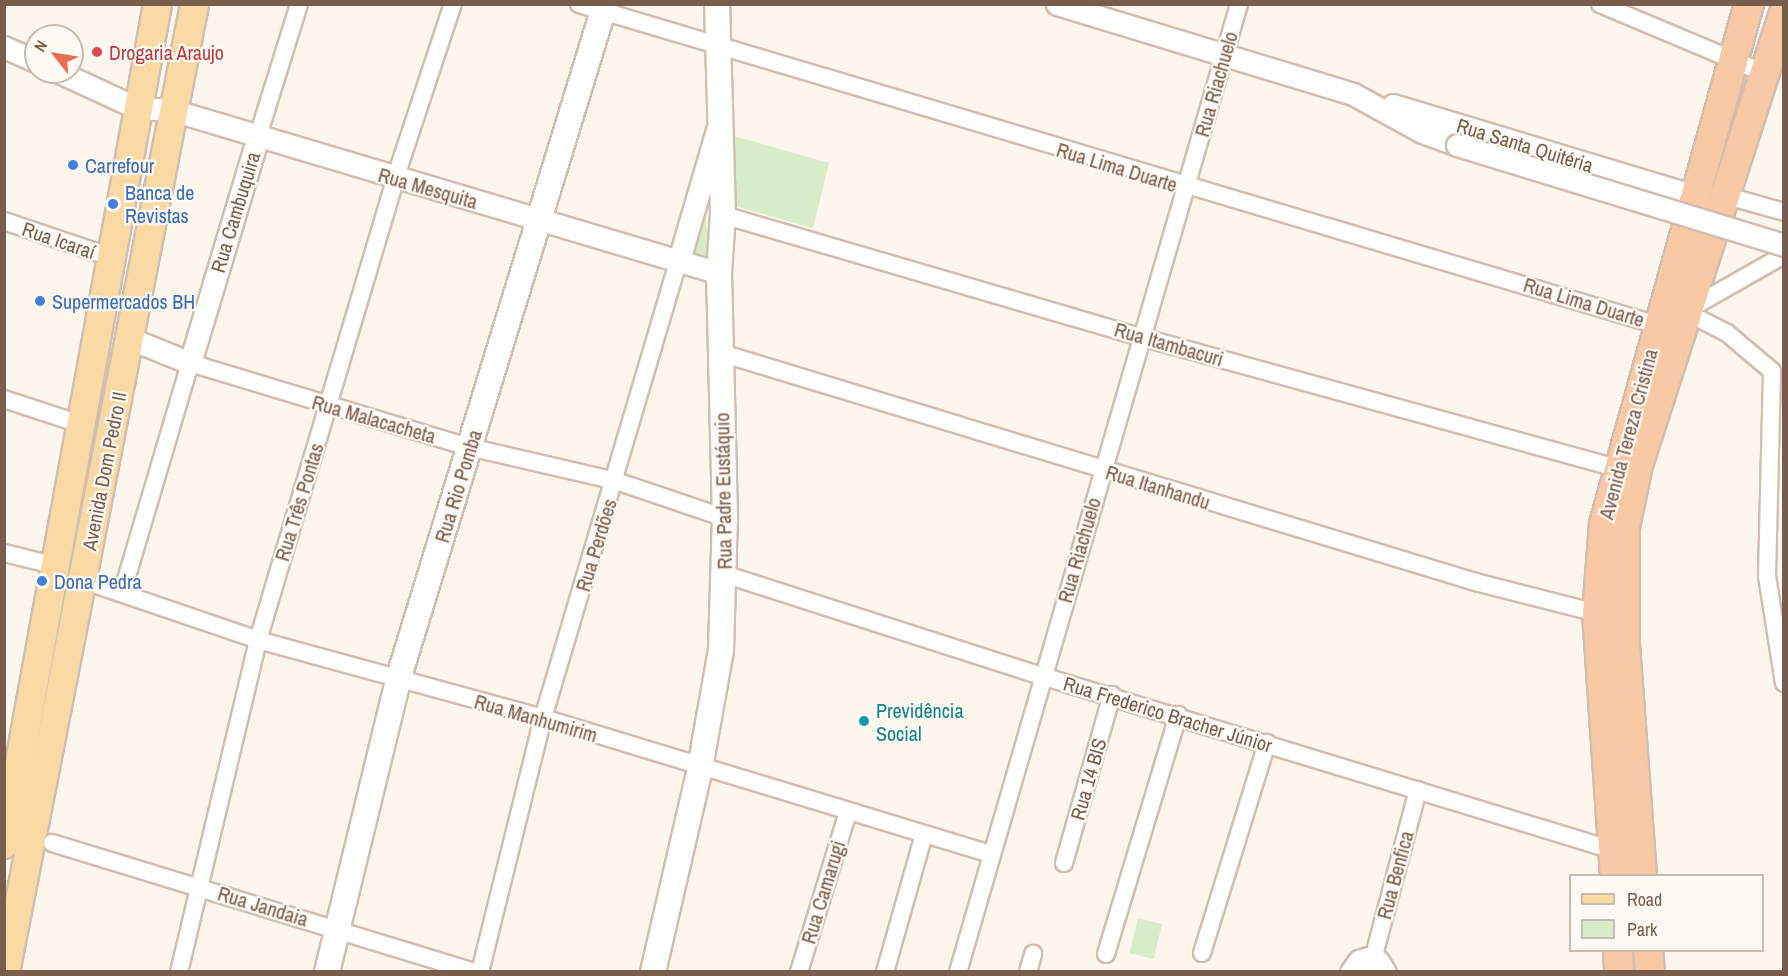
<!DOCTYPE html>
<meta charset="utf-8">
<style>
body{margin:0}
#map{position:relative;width:1788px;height:976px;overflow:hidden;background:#fdf6ec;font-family:"Archivo Narrow",sans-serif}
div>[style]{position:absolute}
.green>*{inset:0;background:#d8ecc9;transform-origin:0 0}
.roads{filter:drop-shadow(2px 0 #d1beb0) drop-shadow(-2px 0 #d1beb0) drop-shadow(0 2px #d1beb0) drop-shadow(0 -2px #d1beb0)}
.minor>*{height:16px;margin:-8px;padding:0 8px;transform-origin:8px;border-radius:8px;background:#fff}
.tertiary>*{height:21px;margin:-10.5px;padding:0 10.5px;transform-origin:10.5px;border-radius:10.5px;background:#fff}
.secondary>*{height:24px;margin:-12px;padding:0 12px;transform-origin:12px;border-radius:12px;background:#fff}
.primary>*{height:27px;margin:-13.5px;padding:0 13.5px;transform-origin:13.5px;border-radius:13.5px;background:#fbd9a5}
.trunk>*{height:28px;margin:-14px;padding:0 14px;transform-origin:14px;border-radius:14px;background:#f9c8a4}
.bridges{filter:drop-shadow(2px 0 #d1beb0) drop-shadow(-2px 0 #d1beb0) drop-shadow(0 2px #d1beb0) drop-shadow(0 -2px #d1beb0)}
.tertiary-bridge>*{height:21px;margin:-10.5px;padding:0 10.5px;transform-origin:10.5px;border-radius:10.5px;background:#fff}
.dots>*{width:16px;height:16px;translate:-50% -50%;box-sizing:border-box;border:3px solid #fffaf3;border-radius:50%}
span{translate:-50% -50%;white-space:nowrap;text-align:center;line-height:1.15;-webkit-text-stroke:4.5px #fffaf3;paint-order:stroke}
.health-label{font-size:20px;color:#be3a42}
.left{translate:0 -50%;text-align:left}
.street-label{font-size:20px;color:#7a5c4d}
.shop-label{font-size:20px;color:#366cbe}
.culture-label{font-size:20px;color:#0d838f}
.frame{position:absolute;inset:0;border:6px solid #7a5c4d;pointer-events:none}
.legend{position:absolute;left:1569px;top:874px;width:195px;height:78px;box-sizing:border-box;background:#fffaf3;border:2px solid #cabbb1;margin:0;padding:8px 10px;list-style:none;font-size:18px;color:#7a5c4d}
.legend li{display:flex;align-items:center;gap:12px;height:30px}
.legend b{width:30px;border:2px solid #cabbb1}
.north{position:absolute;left:24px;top:24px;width:60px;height:60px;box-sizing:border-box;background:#fffaf3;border:2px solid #cabbb1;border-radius:50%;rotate:301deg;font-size:16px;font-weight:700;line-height:24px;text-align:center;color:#7a5c4d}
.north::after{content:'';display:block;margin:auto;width:21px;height:27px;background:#e76f51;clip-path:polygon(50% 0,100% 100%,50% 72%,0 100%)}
</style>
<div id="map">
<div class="green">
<i style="clip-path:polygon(734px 136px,829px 163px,813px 228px,731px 205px)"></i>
<i style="clip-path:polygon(700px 218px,706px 218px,709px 261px,684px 255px)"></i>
<i style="left:1138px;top:918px;width:25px;height:36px;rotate:14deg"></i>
</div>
<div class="roads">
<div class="minor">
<i style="left:579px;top:4px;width:1125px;rotate:16.58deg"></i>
<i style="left:1600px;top:4px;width:178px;rotate:22.8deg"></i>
<i style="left:258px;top:136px;width:138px;rotate:-72.7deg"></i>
<i style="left:1724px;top:195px;width:62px;rotate:15.8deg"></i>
<i style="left:723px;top:215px;width:435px;rotate:16.3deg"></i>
<i style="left:1141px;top:337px;width:494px;rotate:15.4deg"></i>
<i style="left:4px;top:221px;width:115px;rotate:18.7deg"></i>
<i style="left:1689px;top:309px;width:109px;rotate:-29.6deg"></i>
<i style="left:1688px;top:313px;width:44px;rotate:27.1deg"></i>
<i style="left:1727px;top:333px;width:59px;rotate:40.2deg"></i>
<i style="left:1772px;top:371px;width:205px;rotate:91.4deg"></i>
<i style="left:1767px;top:576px;width:108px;rotate:81deg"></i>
<i style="left:721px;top:353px;width:792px;rotate:16.88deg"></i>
<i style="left:1479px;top:583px;width:122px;rotate:14.3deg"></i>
<i style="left:4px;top:399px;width:83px;rotate:18.2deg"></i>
<i style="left:4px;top:553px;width:55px;rotate:13.8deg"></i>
<i style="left:724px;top:574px;width:334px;rotate:17.8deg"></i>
<i style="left:1042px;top:676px;width:597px;rotate:16.95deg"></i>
<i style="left:82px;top:580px;width:186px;rotate:18.8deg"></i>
<i style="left:258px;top:640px;width:295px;rotate:15.3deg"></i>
<i style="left:543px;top:718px;width:467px;rotate:16.9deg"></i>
<i style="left:122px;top:593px;width:240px;rotate:-73.5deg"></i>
<i style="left:190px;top:363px;width:291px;rotate:16.8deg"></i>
<i style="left:469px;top:447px;width:151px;rotate:13deg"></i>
<i style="left:616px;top:481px;width:115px;rotate:18.7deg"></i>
<i style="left:52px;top:843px;width:441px;rotate:17deg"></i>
<i style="left:1064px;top:863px;width:175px;rotate:-74.1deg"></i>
<i style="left:1202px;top:953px;width:220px;rotate:-72.8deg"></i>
<i style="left:1106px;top:954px;width:250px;rotate:-73.2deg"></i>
<i style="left:1373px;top:959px;width:175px;rotate:-75.1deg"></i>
<i style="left:179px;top:972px;width:341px;rotate:-76.6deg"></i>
<i style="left:258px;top:640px;width:481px;rotate:-73.4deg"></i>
<i style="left:395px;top:179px;width:184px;rotate:-71.7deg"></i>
<i style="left:480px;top:972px;width:262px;rotate:-76.1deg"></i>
<i style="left:543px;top:718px;width:478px;rotate:-73.5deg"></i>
<i style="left:799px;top:972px;width:167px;rotate:-73deg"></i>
<i style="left:885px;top:972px;width:143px;rotate:-74.2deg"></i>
<i style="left:958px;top:972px;width:1008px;rotate:-73.81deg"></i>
<i style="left:1028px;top:972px;width:19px;rotate:-74deg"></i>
</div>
<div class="tertiary">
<i style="left:1057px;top:4px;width:309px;rotate:16.9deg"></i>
<i style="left:1353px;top:94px;width:79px;rotate:28.8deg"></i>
<i style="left:1422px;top:132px;width:37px;rotate:20deg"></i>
<i style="left:4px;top:47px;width:35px;rotate:24deg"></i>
<i style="left:59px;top:72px;width:86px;rotate:24.8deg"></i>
<i style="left:137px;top:108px;width:35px;rotate:3deg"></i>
<i style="left:172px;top:110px;width:571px;rotate:16.59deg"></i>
<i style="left:1393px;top:105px;width:318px;rotate:16.8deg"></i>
<i style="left:679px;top:260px;width:135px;rotate:-73.7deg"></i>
<i style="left:131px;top:339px;width:64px;rotate:22.1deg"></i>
<i style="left:190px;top:363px;width:237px;rotate:-73.3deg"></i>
<i style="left:1351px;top:972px;width:14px;rotate:-54deg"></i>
<i style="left:1359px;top:961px;width:9px;rotate:-18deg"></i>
<i style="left:1368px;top:958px;width:10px;rotate:17deg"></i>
<i style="left:1378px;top:961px;width:13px;rotate:58deg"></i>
</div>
<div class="secondary">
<i style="left:327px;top:972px;width:301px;rotate:-76.3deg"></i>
<i style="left:398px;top:680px;width:707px;rotate:-72.97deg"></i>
<i style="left:653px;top:972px;width:209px;rotate:-77deg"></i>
<i style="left:700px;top:768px;width:120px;rotate:-79.9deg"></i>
<i style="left:721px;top:650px;width:132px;rotate:-88.3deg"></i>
<i style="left:725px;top:518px;width:245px;rotate:-91.4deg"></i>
<i style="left:719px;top:273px;width:58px;rotate:-86.1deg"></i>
<i style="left:723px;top:215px;width:211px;rotate:-91.6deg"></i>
</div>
<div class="primary">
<i style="left:4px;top:844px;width:854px;rotate:-79.68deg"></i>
<i style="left:5px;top:972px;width:986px;rotate:-78.95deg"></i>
</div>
<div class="trunk">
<i style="left:1615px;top:876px;width:264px;rotate:-93.9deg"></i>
<i style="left:1597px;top:613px;width:89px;rotate:-85.5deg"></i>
<i style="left:1604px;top:524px;width:540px;rotate:-74.42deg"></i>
<i style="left:1642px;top:876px;width:233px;rotate:-94.2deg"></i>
<i style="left:1625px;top:644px;width:117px;rotate:-90deg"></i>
<i style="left:1625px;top:527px;width:63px;rotate:-78.2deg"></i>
<i style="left:1638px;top:465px;width:475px;rotate:-72.1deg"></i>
<i style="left:1618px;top:950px;width:22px;rotate:87deg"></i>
<i style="left:1648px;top:950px;width:22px;rotate:85deg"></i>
</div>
</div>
<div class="bridges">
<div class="tertiary-bridge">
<i style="left:1457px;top:145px;width:342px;rotate:17deg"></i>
</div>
</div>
<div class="dots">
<i style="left:97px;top:52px;background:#e0444e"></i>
<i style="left:73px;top:165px;background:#3f7fe0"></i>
<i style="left:113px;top:204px;background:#3f7fe0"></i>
<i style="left:40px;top:301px;background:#3f7fe0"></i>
<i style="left:42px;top:581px;background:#3f7fe0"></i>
<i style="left:864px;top:721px;background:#0f9aa8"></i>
</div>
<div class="health-label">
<span class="left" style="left:109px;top:52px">Drogaria Araujo</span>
</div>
<div class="street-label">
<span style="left:1216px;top:84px;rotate:-74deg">Rua Riachuelo</span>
<span style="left:1525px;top:145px;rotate:17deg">Rua Santa Quitéria</span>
<span style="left:1117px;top:167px;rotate:17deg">Rua Lima Duarte</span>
<span style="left:428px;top:188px;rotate:16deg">Rua Mesquita</span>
<span style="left:235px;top:212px;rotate:-73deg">Rua Cambuquira</span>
<span style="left:59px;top:240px;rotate:19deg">Rua Icaraí</span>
<span style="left:1584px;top:302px;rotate:17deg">Rua Lima Duarte</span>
<span style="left:1169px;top:344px;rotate:16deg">Rua Itambacuri</span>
<span style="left:374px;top:419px;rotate:16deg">Rua Malacacheta</span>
<span style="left:1628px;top:434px;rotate:-75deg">Avenida Tereza Cristina</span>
<span style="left:104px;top:471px;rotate:-79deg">Avenida Dom Pedro II</span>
<span style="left:458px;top:486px;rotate:-73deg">Rua Rio Pomba</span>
<span style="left:1158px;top:487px;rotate:17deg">Rua Itanhandu</span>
<span style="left:723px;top:491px;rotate:-91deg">Rua Padre Eustáquio</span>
<span style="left:299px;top:502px;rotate:-73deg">Rua Três Pontas</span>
<span style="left:596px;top:545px;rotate:-73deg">Rua Perdões</span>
<span style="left:1079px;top:550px;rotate:-74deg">Rua Riachuelo</span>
<span style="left:1168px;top:714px;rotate:17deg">Rua Frederico Bracher Júnior</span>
<span style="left:536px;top:718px;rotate:16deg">Rua Manhumirim</span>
<span style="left:1088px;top:779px;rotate:-74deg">Rua 14 BIS</span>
<span style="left:1395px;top:875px;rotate:-75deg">Rua Benfica</span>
<span style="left:823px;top:892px;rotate:-73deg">Rua Camarugi</span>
<span style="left:263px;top:906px;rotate:17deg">Rua Jandaia</span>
</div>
<div class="shop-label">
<span class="left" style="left:85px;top:165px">Carrefour</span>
<span class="left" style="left:125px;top:204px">Banca de<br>Revistas</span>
<span class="left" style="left:52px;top:301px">Supermercados BH</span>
<span class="left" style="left:54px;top:581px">Dona Pedra</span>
</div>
<div class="culture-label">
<span class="left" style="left:876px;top:722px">Previdência<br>Social</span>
</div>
<div class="frame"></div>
<ul class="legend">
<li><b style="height:8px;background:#fbd9a5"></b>Road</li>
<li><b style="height:16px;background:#d8ecc9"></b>Park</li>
</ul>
<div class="north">N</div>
</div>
